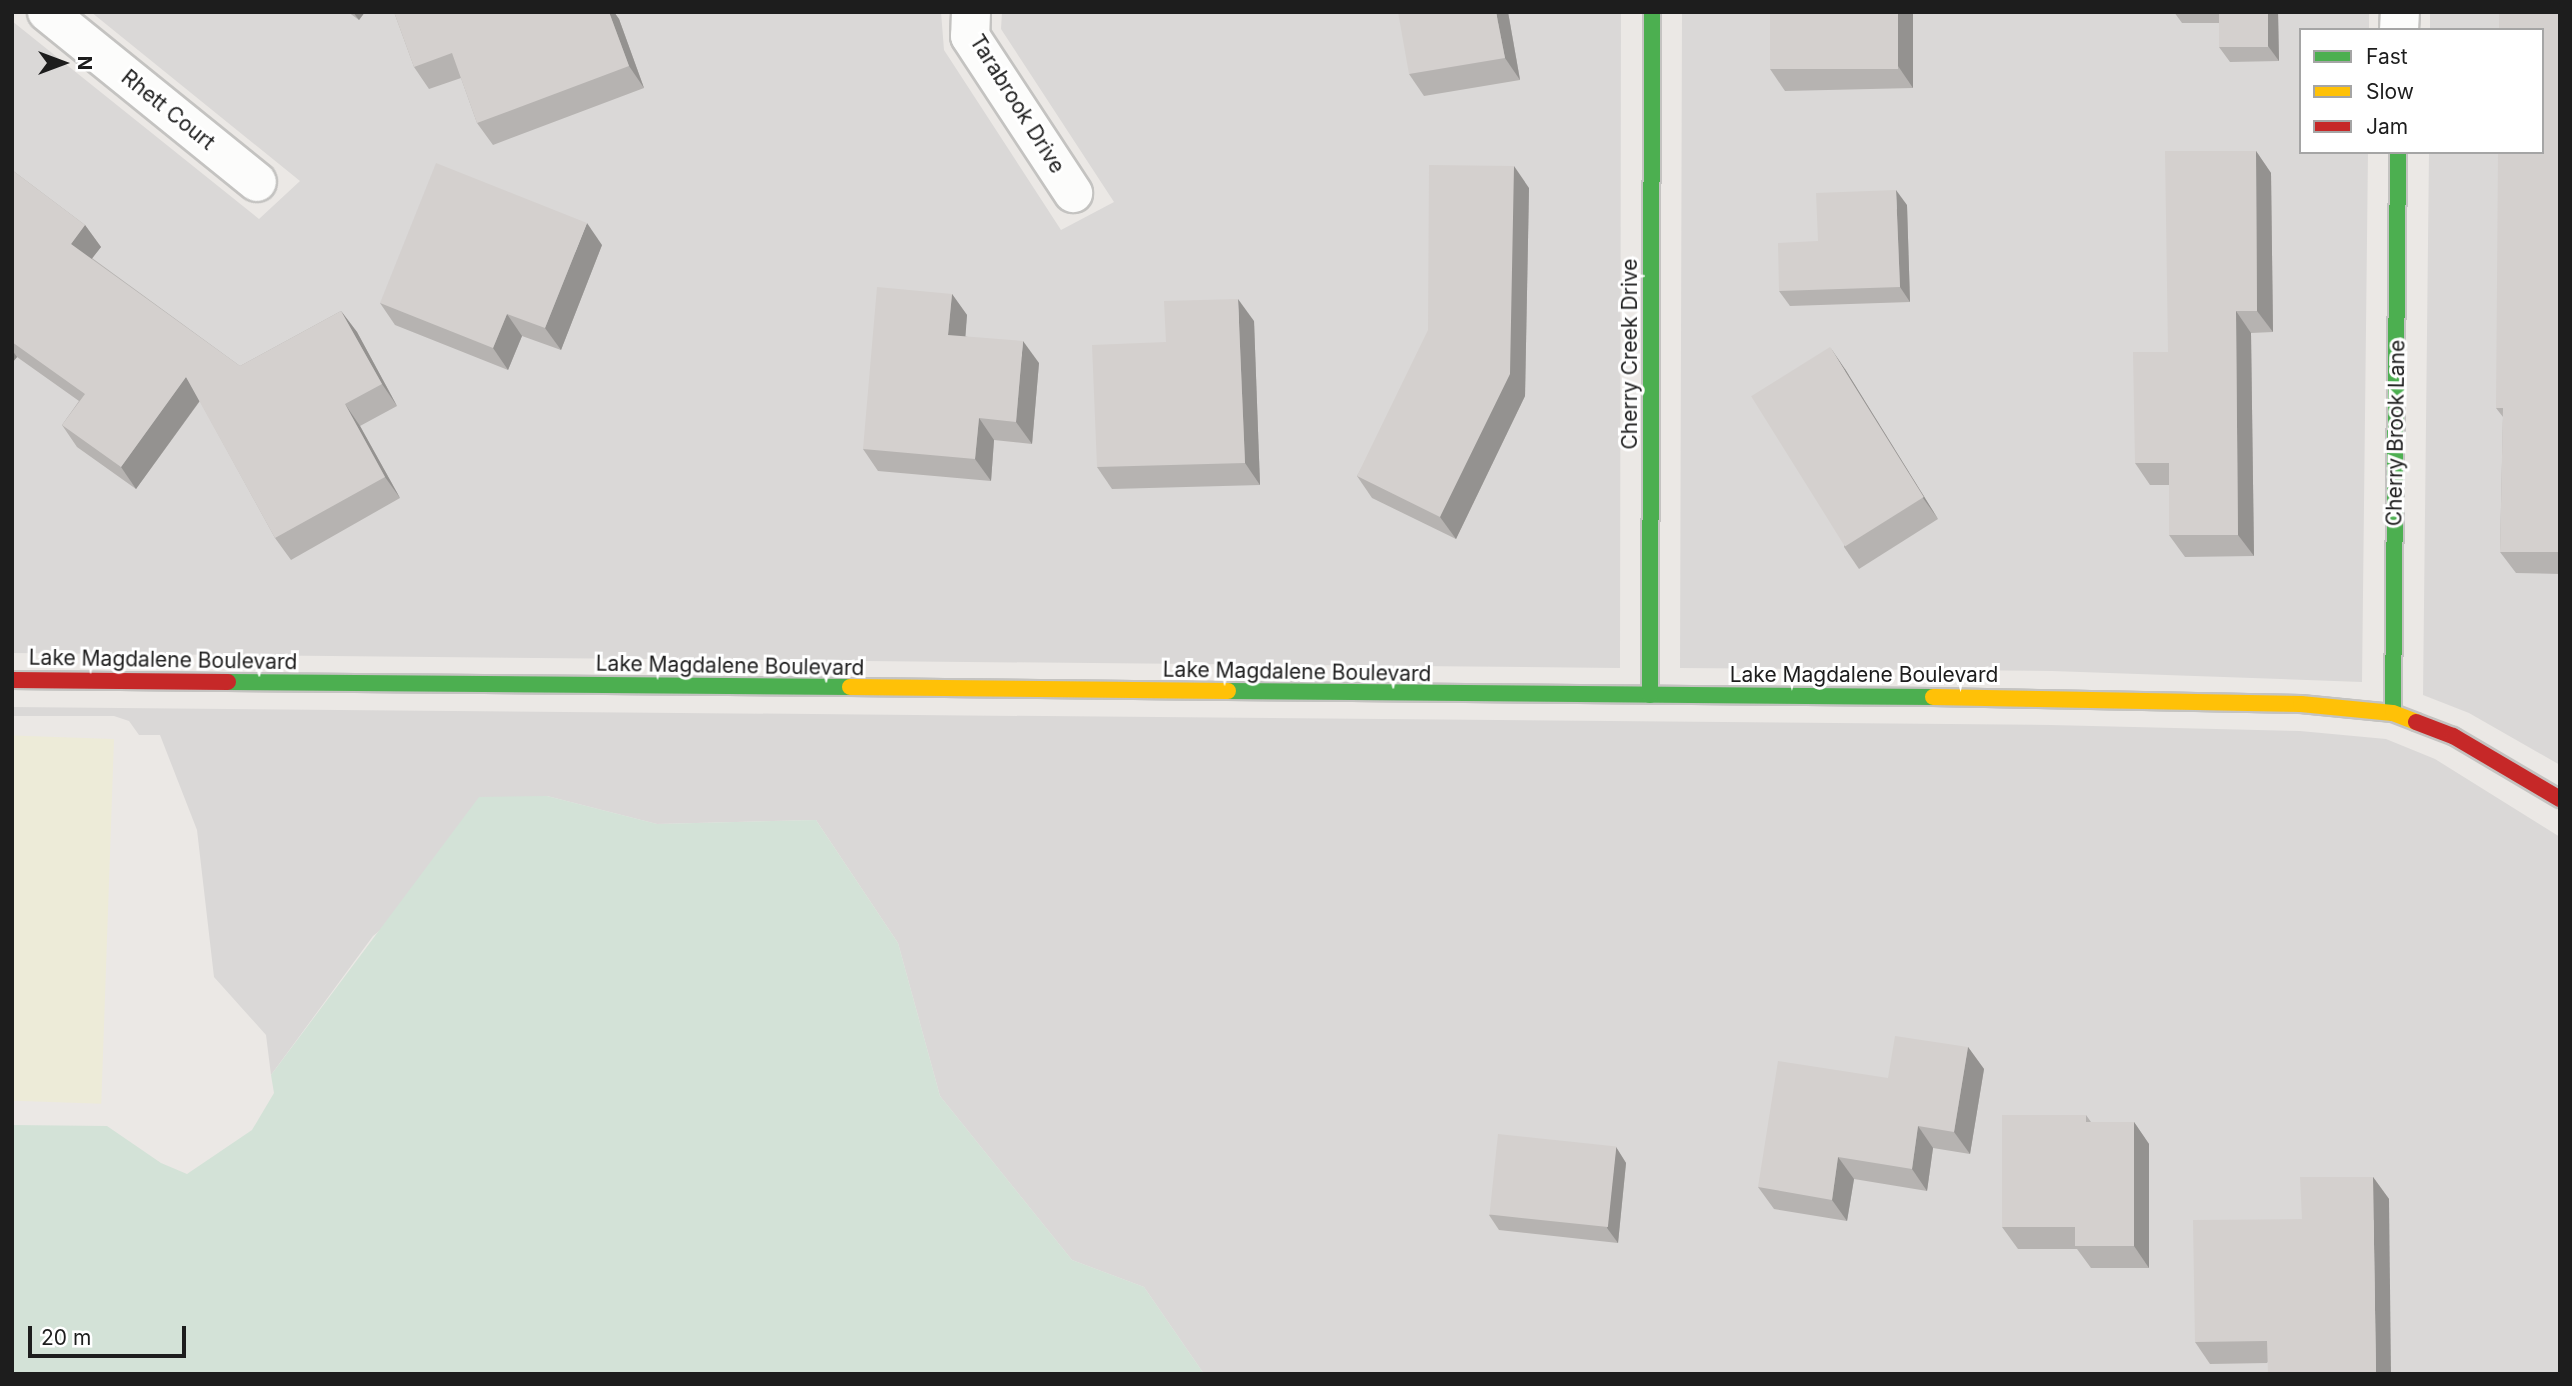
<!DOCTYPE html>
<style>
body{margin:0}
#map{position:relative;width:2572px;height:1386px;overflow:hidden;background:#ebe8e5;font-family:Inter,sans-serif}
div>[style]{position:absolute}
.residential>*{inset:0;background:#dad8d7}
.farmland>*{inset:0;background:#edebd8;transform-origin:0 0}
.wetland>*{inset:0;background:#d3e2d7}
.roads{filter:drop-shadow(2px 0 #c4c3c1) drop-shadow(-2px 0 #c4c3c1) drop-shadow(0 2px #c4c3c1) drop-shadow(0 -2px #c4c3c1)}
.street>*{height:38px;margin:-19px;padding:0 19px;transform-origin:19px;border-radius:19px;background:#fcfcfb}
.fast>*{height:16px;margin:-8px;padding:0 8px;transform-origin:8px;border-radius:8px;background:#4caf50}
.slow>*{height:16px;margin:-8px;padding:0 8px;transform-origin:8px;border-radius:8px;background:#ffc107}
.jam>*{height:16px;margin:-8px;padding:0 8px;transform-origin:8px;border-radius:8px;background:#c62828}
.wall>*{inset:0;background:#b6b3b1}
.shaded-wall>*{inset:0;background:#949290}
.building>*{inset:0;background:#d4d0ce;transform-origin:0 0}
span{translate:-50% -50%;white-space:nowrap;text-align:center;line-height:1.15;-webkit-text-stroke:6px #fff;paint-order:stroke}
.street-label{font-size:21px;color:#1d1d1d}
.frame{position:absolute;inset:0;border:14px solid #1d1d1d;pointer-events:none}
.legend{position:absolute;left:2299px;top:28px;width:245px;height:126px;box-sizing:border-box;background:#fff;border:2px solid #a5a5a5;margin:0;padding:9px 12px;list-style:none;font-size:21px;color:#1d1d1d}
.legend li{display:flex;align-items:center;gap:14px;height:35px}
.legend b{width:35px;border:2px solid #a5a5a5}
.north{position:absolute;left:28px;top:28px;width:70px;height:70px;-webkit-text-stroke:5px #fff;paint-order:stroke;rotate:90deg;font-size:19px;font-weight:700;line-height:28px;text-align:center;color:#1d1d1d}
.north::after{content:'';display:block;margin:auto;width:24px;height:32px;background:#1d1d1d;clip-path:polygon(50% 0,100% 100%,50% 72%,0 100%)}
.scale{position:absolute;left:28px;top:1326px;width:158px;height:32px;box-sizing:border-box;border:4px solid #1d1d1d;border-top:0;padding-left:9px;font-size:21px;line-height:24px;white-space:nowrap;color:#1d1d1d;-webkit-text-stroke:5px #fff;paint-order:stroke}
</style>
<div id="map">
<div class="residential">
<i style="clip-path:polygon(91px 12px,941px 12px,944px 50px,1061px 230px,1114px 202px,1001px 29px,1002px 12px,1621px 12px,1620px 668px,12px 653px,12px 21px,259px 219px,300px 181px)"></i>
<i style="clip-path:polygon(1682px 12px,2369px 12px,2369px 30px,2301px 30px,2301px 152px,2368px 152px,2362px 682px,2052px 671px,1680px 668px)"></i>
<i style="clip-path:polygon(2430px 12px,2560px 12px,2560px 765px,2469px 713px,2423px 695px,2429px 152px,2542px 152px,2542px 30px,2430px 30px)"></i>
<i style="clip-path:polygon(12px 707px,2051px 725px,2300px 731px,2386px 739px,2435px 759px,2560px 837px,2560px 1374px,1204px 1374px,1144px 1287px,1072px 1260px,940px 1096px,898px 943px,816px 820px,657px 824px,547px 796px,373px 936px,271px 1075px,266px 1035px,214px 977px,197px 830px,160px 735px,139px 735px,129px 721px,114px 716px,12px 716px)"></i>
</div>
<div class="farmland">
<i style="left:114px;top:739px;width:365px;height:102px;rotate:92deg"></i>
</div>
<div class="wetland">
<i style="clip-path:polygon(547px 796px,657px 824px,816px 820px,898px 943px,940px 1096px,1072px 1260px,1144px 1287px,1204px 1374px,12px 1374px,12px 1125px,107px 1126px,161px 1163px,187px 1174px,252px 1130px,274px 1093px,271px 1075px,479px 797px)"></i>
</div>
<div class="roads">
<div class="street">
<i style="left:47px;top:12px;width:270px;rotate:39deg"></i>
<i style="left:971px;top:12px;width:24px;rotate:92deg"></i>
<i style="left:970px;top:36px;width:188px;rotate:56.7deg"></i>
<i style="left:2399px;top:30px;width:18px;rotate:-87deg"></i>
</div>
<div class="fast">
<i style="left:228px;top:682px;width:622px;rotate:0.46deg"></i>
<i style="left:1228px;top:691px;width:705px;rotate:0.49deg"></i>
<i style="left:1650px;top:695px;width:683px;rotate:-89.83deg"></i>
<i style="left:2393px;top:713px;width:561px;rotate:-89.49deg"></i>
</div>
<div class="slow">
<i style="left:850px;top:687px;width:378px;rotate:0.6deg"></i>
<i style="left:1933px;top:697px;width:368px;rotate:1.1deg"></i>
<i style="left:2301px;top:704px;width:92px;rotate:5.6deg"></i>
<i style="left:2393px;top:713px;width:25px;rotate:21deg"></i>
</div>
<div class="jam">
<i style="left:12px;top:680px;width:216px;rotate:0.5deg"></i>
<i style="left:2416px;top:722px;width:40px;rotate:21deg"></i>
<i style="left:2453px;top:736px;width:124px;rotate:30.5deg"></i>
</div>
</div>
<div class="wall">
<i style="clip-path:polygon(348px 12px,365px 12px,359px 20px)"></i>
<i style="clip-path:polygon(394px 12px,614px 12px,619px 19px,644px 88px,493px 145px,477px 123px,461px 78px,429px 89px,414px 67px)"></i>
<i style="clip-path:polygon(1508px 12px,1520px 80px,1424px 96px,1409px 74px)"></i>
<i style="clip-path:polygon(1913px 12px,1913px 88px,1785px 91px,1770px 69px)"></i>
<i style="clip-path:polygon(2174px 12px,2278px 12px,2279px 61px,2230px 62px,2219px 47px,2219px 23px,2182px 23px)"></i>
<i style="clip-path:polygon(2560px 12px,2560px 574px,2516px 573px,2500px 552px,2503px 417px,2496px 408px)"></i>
<i style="clip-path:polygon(2256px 151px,2271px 173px,2273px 332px,2251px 333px,2254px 556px,2185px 557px,2169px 535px,2169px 485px,2150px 485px,2135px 463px,2168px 352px)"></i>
<i style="clip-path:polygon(12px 170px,85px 225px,101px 247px,92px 258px,240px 366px,341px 311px,357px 332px,397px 406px,360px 426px,400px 498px,291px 560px,275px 538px,200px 401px,136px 489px,77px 447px,62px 425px,79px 401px,17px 357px,12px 363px)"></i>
<i style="clip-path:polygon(1529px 188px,1525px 396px,1456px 539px,1372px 498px,1357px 476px)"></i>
<i style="clip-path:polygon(1907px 205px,1910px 302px,1790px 306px,1779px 291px,1818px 241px)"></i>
<i style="clip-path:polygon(602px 245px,561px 350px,522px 336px,508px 370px,395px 325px,380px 303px)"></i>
<i style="clip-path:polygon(952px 294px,967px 315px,965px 336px,1039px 363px,1032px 444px,994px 440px,991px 481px,878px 471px,863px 449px)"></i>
<i style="clip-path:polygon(1254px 321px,1260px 485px,1112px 489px,1097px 467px,1166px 342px)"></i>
<i style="clip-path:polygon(1845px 369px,1938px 519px,1859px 569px,1844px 547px)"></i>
<i style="clip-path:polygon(1968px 1047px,1984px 1069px,1970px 1154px,1933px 1148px,1927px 1191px,1854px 1179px,1847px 1221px,1774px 1209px,1758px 1187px,1888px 1078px)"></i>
<i style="clip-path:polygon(2086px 1115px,2091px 1122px,2134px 1122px,2149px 1144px,2149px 1268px,2091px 1268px,2077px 1249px,2018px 1249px,2002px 1227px)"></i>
<i style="clip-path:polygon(1616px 1147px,1626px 1163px,1618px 1243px,1499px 1230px,1489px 1215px)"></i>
<i style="clip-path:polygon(2373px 1177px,2389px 1199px,2267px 1363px,2210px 1364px,2195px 1342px,2302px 1219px)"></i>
</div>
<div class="shaded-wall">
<i style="clip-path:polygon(353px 12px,365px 12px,359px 20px)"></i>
<i style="clip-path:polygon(609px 12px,614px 12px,619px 19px,644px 88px,629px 66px)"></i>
<i style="clip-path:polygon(1496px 12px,1508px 12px,1520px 80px,1505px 58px)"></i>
<i style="clip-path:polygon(1898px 12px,1913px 12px,1913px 88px,1898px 66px)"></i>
<i style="clip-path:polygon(2268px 12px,2278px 12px,2279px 61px,2268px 46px)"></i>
<i style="clip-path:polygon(2256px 151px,2271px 173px,2273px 332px,2257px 311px)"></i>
<i style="clip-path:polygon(1514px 166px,1529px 188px,1525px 396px,1456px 539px,1440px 517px)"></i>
<i style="clip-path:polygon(1896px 190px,1907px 205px,1910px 302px,1900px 287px)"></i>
<i style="clip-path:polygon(587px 223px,602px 245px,561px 350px,545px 328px)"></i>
<i style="clip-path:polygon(85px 225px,101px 247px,87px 265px,71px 244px)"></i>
<i style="clip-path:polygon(952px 294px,967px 315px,964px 356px,948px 335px)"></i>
<i style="clip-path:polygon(1238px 299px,1254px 321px,1260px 485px,1245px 463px)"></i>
<i style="clip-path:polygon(341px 311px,357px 332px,397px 406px,382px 384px)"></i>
<i style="clip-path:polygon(2236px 311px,2251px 333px,2254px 556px,2238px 535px)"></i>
<i style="clip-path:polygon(507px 314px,522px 336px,508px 370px,493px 348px)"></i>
<i style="clip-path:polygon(1023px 341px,1039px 363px,1032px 444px,1016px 422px)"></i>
<i style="clip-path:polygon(1830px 347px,1845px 369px,1938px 519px,1923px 498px)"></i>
<i style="clip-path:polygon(12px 350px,17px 357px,12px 363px)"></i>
<i style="clip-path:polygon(186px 377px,201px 399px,136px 489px,121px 467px)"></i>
<i style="clip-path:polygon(345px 404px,360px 426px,400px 498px,385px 477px)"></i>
<i style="clip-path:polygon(979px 418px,994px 440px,991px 481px,975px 459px)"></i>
<i style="clip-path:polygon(1968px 1047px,1984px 1069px,1970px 1154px,1954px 1132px)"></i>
<i style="clip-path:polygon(2134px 1122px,2149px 1144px,2149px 1268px,2134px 1246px)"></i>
<i style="clip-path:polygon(1918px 1126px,1933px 1148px,1927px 1191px,1912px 1169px)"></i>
<i style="clip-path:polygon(1616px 1147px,1626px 1163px,1618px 1243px,1607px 1228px)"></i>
<i style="clip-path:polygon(1838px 1157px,1854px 1179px,1847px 1221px,1832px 1200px)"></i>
<i style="clip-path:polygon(2373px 1177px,2389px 1199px,2391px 1374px,2376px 1374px)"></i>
</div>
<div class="building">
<i style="clip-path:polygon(394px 12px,609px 12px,629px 66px,477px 123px,452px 53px,414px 67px)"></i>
<i style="clip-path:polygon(1398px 12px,1496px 12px,1505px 58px,1409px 74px)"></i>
<i style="left:1770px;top:12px;width:128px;height:57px"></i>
<i style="left:2219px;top:12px;width:49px;height:35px"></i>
<i style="clip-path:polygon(2499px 12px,2560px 12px,2560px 552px,2500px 552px,2503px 408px,2496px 408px,2498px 152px,2542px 152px,2542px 30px,2499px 30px)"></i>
<i style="clip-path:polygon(2165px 151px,2256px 151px,2257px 311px,2236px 311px,2238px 535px,2169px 535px,2169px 463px,2135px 463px,2133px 352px,2168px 352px)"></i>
<i style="clip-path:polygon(436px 163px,587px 223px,545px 328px,507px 314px,493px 348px,380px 303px)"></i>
<i style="clip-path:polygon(1429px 165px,1514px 166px,1510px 374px,1440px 517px,1357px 476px,1428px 330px)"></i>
<i style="clip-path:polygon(12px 170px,85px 225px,71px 244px,240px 366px,341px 311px,382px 384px,345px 404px,385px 477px,275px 538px,186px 377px,121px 467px,62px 425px,85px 394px,12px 342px)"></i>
<i style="clip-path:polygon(1896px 190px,1900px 287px,1779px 291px,1778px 243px,1818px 241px,1816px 193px)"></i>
<i style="clip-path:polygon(877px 287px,952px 294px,948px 335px,1023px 341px,1016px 422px,979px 418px,975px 459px,863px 449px)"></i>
<i style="clip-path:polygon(1238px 299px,1245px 463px,1097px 467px,1092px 345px,1166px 342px,1164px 301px)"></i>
<i style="left:1830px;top:347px;width:177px;height:93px;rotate:58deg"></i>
<i style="clip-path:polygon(1895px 1036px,1968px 1047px,1954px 1132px,1918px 1126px,1912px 1169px,1838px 1157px,1832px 1200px,1758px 1187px,1778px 1061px,1888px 1078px)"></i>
<i style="clip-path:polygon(2002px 1115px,2086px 1115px,2086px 1122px,2134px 1122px,2134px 1246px,2075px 1246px,2075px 1227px,2002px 1227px)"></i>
<i style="left:1498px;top:1134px;width:119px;height:81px;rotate:6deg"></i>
<i style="clip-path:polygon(2300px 1177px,2373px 1177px,2376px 1374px,2268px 1374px,2267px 1341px,2195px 1342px,2193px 1220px,2302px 1219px)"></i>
</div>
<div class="street-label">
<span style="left:1017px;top:104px;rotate:58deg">Tarabrook Drive</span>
<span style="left:168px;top:110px;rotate:39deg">Rhett Court</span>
<span style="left:1630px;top:354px;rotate:-90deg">Cherry Creek Drive</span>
<span style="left:2396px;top:433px;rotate:-89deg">Cherry Brook Lane</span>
<span style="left:163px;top:660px;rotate:1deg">Lake Magdalene Boulevard</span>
<span style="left:730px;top:666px;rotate:1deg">Lake Magdalene Boulevard</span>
<span style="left:1297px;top:672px;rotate:1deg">Lake Magdalene Boulevard</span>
<span style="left:1864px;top:675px">Lake Magdalene Boulevard</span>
</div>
<div class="frame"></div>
<ul class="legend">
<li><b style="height:9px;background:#4caf50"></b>Fast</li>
<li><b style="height:9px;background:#ffc107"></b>Slow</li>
<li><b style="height:9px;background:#c62828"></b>Jam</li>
</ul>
<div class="north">N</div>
<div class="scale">20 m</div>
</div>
